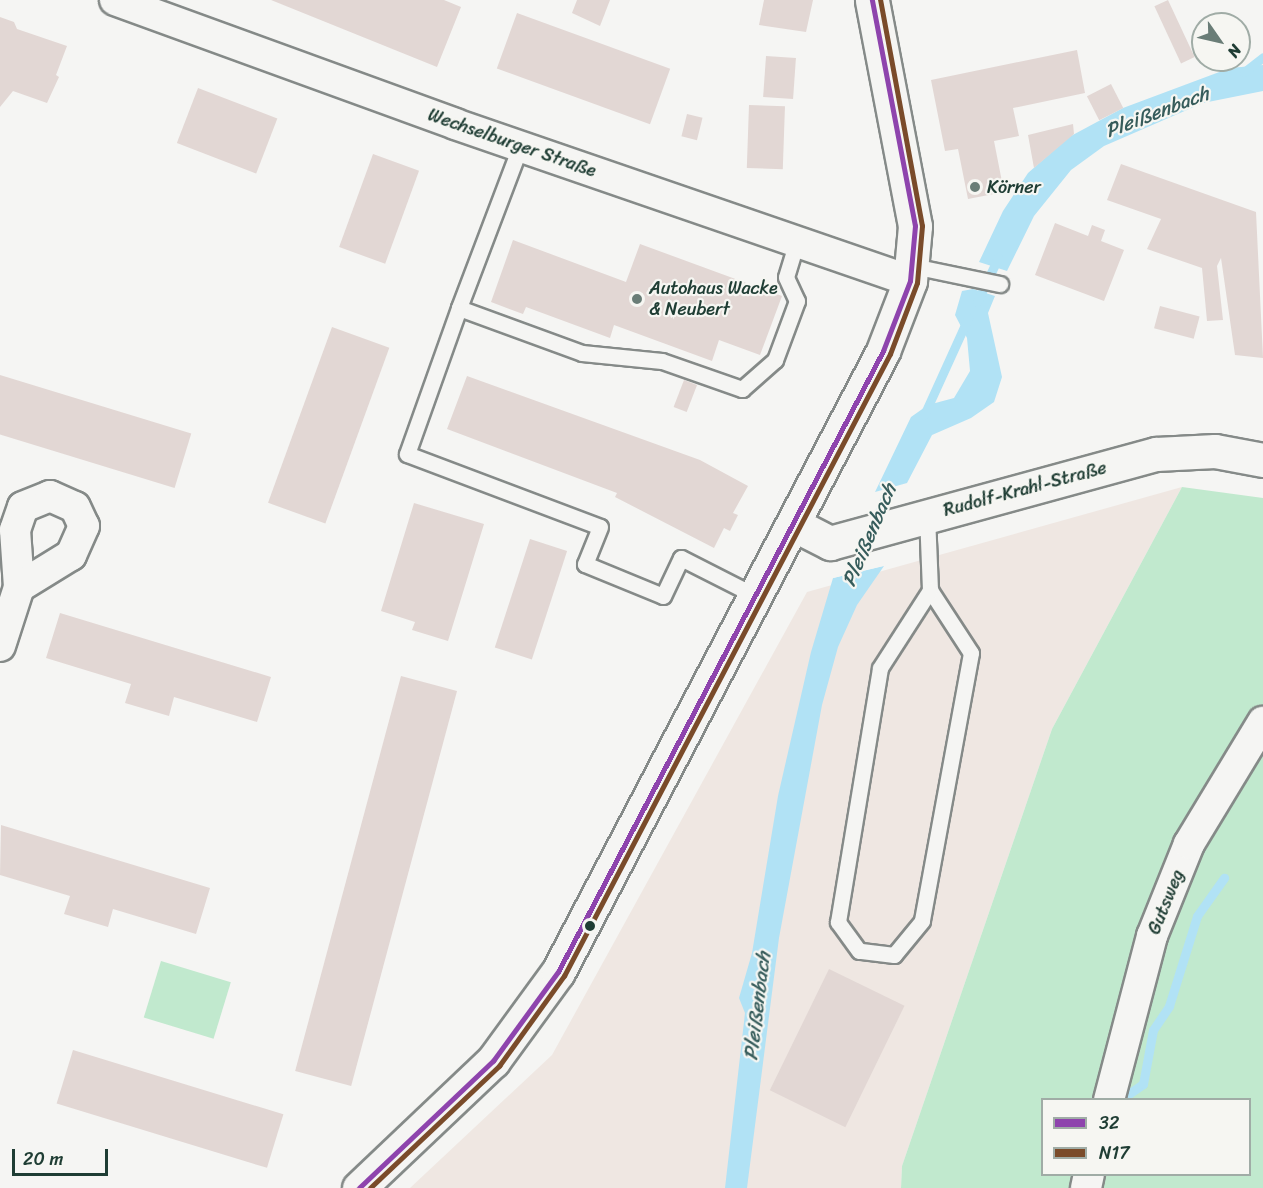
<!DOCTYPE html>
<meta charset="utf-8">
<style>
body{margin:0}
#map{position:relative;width:1263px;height:1188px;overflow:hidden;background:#f5f5f3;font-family:Sriracha,sans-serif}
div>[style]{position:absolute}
.built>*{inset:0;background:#efe7e2}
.green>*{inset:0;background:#c1e9ce;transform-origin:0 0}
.water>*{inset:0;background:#b1e2f5}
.pier>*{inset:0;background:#f5f5f3}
.stream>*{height:9px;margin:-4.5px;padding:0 4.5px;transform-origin:4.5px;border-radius:4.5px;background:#b1e2f5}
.building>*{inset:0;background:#e2d7d4;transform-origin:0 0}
.roads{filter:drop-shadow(2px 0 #858a88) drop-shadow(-2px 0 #858a88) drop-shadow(0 2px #858a88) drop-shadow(0 -2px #858a88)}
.service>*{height:15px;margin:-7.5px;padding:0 7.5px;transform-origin:7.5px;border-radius:7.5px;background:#f5f5f3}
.minor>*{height:30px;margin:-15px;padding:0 15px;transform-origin:15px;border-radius:15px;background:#f5f5f3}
.tertiary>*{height:33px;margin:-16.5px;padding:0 16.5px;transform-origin:16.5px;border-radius:16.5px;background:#f5f5f3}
.secondary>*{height:33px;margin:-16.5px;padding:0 16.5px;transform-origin:16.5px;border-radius:16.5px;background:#f5f5f3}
.bus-1>*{height:4.5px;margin:-2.25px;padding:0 2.25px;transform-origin:2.25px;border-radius:2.25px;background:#8e44ad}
.bus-2>*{height:4.5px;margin:-2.25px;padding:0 2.25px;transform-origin:2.25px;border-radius:2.25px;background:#7a4b2a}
.dots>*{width:16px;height:16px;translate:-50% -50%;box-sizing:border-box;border:3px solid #f6f6f2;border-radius:50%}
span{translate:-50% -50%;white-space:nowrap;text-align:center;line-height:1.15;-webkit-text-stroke:4.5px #f6f6f2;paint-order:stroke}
.street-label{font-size:18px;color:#1f3d34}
.poi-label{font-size:18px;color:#1f3d34}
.left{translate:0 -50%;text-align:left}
.water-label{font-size:20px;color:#365c5b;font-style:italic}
.legend{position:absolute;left:1041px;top:1098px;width:210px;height:78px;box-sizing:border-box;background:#f6f6f2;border:2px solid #a0aca6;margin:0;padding:8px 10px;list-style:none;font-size:18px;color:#1f3d34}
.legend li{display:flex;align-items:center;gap:12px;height:30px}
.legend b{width:30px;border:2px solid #a0aca6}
.north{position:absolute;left:1191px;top:12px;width:60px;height:60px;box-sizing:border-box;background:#f6f6f2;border:2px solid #a0aca6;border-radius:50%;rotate:124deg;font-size:16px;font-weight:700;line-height:24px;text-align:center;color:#1f3d34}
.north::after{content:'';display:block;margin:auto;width:21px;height:27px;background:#6a7d77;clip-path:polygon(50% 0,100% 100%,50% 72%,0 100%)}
.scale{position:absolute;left:12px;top:1149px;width:96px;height:27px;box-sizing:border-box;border:3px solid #1f3d34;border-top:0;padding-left:8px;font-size:18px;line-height:21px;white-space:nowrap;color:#1f3d34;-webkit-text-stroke:4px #f6f6f2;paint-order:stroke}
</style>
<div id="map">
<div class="built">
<i style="clip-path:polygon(1182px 487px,1052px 729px,902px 1166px,901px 1188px,410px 1188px,552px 1055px,807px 592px)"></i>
</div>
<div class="green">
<i style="clip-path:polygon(evenodd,1182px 487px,1263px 498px,1263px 1188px,901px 1188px,902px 1166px,1052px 729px,1182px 487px,1042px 1100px,1250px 1100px,1250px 1174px,1042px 1174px,1042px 1100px)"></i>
<i style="left:161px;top:961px;width:73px;height:59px;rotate:17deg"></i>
</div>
<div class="water">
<i style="clip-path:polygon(1263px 65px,1263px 91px,1203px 103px,1104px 146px,1071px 170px,1034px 216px,1007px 271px,979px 262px,1003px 211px,1028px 173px,1069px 137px,1123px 108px,1230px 68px)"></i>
<i style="clip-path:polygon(973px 289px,995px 296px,988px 313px,1002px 377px,994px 402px,971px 418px,932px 435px,907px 483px,875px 492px,911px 417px,928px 405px,954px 398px,970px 371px,967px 338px,955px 315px,962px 291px)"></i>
<i style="clip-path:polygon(884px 566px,857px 605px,838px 647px,822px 705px,779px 938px,747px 1188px,725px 1188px,745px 1013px,739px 998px,752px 953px,778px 796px,811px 652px,833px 578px)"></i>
</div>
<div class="pier">
<i style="clip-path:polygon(884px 563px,887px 565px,829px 579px,832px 575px)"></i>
</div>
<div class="stream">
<i style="left:1244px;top:72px;width:24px;rotate:-38deg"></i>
<i style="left:977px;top:302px;width:49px;rotate:-64.5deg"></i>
<i style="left:924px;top:415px;width:107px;rotate:-65.6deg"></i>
<i style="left:874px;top:524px;width:49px;rotate:-67.1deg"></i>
<i style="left:849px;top:582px;width:43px;rotate:-67deg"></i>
<i style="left:1120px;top:1100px;width:28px;rotate:-35deg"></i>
<i style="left:1143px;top:1084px;width:55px;rotate:-79.5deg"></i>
<i style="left:1153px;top:1030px;width:29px;rotate:-56deg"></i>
<i style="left:1169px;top:1006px;width:94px;rotate:-72.7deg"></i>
<i style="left:1197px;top:916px;width:47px;rotate:-54.6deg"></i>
</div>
<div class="building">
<i style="clip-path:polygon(271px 0,444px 0,461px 7px,437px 67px)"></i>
<i style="clip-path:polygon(577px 0,610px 0,600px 26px,572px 13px)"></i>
<i style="clip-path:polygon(764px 0,813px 0,806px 32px,759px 25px)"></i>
<i style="left:1168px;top:0;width:63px;height:15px;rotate:65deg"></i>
<i style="left:517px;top:13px;width:163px;height:59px;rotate:20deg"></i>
<i style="clip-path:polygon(0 17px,14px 22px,17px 29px,67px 46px,56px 75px,59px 77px,47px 103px,13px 91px,0 107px)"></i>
<i style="clip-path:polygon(1077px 50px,1085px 93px,1013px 108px,1019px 136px,994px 141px,1004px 192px,968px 199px,958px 149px,945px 151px,931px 80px)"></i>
<i style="left:766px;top:56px;width:30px;height:41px;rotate:4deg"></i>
<i style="left:1111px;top:84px;width:27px;height:27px;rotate:63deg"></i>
<i style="left:198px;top:88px;width:85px;height:59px;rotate:21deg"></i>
<i style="left:749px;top:105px;width:36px;height:63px;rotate:2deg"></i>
<i style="left:687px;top:114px;width:16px;height:23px;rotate:14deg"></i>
<i style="clip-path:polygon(1073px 124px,1074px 134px,1034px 168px,1028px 135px)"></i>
<i style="left:373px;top:154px;width:49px;height:99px;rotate:20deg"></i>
<i style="clip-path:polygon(1121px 164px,1256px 212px,1263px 358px,1235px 355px,1221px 258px,1217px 266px,1223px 320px,1207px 321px,1202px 268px,1147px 249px,1161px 219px,1107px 200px)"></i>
<i style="clip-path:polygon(1055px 223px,1088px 236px,1092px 225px,1105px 230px,1101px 241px,1124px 250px,1104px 301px,1035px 275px)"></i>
<i style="clip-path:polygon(513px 240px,626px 282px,640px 244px,782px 296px,760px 355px,719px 340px,712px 361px,614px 325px,610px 338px,526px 307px,523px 314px,491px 302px)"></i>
<i style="left:1160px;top:306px;width:41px;height:23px;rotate:15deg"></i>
<i style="left:332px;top:327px;width:61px;height:187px;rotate:20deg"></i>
<i style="left:0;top:375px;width:200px;height:57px;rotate:17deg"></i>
<i style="clip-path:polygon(467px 376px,700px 460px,748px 486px,733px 513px,738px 515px,730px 531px,724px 528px,714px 548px,615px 497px,617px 493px,447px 429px)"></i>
<i style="left:684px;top:380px;width:14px;height:29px;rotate:21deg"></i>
<i style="clip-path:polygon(414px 503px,484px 524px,448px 641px,412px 630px,415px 622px,381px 611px)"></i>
<i style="left:530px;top:539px;width:39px;height:114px;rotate:18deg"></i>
<i style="clip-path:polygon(60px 613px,271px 677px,257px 722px,174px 697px,169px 716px,125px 703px,131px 684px,46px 658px)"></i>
<i style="left:401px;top:676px;width:58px;height:409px;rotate:15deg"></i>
<i style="clip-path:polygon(1px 825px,210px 888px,196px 934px,113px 909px,108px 927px,64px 914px,70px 896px,0 875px)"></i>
<i style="left:829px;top:969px;width:84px;height:135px;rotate:26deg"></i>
<i style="left:73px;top:1050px;width:220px;height:56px;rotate:17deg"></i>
</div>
<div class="roads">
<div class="service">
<i style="left:520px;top:147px;width:172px;rotate:110.8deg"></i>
<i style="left:459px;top:308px;width:131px;rotate:20.1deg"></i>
<i style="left:582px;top:353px;width:80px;rotate:5.7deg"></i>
<i style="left:662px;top:361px;width:85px;rotate:19.3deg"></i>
<i style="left:742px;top:389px;width:44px;rotate:-41.3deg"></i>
<i style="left:775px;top:360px;width:63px;rotate:-69.6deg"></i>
<i style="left:797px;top:301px;width:26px;rotate:-115deg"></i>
<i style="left:786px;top:277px;width:37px;rotate:-73deg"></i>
<i style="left:913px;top:266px;width:89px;rotate:11.7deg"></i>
<i style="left:459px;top:308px;width:155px;rotate:109.6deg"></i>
<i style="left:407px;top:454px;width:206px;rotate:20.7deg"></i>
<i style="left:600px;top:527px;width:40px;rotate:112deg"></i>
<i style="left:585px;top:564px;width:84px;rotate:22.3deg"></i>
<i style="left:663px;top:596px;width:42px;rotate:-64.7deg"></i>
<i style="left:681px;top:558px;width:82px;rotate:26.9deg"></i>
<i style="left:927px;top:515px;width:75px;rotate:87.7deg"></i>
<i style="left:930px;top:590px;width:75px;rotate:56.9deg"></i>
<i style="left:971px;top:653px;width:272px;rotate:100.4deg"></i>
<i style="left:922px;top:921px;width:44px;rotate:129.5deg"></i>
<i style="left:894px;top:955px;width:35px;rotate:-173deg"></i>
<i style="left:859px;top:951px;width:36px;rotate:-126deg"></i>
<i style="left:838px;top:922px;width:257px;rotate:-80.6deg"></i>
<i style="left:880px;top:668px;width:93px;rotate:-57.3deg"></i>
</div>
<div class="minor">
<i style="left:115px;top:0;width:362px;rotate:20deg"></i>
<i style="left:455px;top:124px;width:481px;rotate:19deg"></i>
<i style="left:0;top:646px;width:62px;rotate:-72.1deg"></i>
<i style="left:19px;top:587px;width:57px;rotate:-94deg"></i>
<i style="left:15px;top:530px;width:24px;rotate:-71deg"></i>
<i style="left:23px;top:507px;width:29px;rotate:-22deg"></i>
<i style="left:50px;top:496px;width:27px;rotate:24deg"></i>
<i style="left:75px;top:507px;width:21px;rotate:65deg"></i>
<i style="left:84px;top:526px;width:32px;rotate:114deg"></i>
<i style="left:71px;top:555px;width:61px;rotate:148.4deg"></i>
<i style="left:1109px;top:1100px;width:170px;rotate:-75.3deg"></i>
<i style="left:1152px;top:936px;width:99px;rotate:-68.1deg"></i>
<i style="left:1189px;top:844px;width:143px;rotate:-58.8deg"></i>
<i style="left:1086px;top:1188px;width:14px;rotate:-78deg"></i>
</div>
<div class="tertiary">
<i style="left:793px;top:524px;width:42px;rotate:27.2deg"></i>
<i style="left:830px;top:543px;width:338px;rotate:-15.3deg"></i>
<i style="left:1156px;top:454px;width:59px;rotate:-2.9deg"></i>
<i style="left:1215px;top:451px;width:49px;rotate:10.6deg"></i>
</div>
<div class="secondary">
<i style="left:359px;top:1188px;width:185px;rotate:-43.5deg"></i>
<i style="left:493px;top:1061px;width:110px;rotate:-53.9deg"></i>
<i style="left:558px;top:972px;width:701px;rotate:-62.37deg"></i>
<i style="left:883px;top:351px;width:75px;rotate:-68.9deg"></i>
<i style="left:910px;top:281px;width:55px;rotate:-84.8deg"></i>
<i style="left:915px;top:226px;width:230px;rotate:-100.8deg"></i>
</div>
</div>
<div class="bus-1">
<i style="left:359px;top:1188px;width:185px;rotate:-43.5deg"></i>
<i style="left:493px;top:1061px;width:110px;rotate:-53.9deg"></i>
<i style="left:558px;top:972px;width:701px;rotate:-62.37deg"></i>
<i style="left:883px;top:351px;width:75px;rotate:-68.9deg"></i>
<i style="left:910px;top:281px;width:55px;rotate:-84.8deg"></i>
<i style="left:915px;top:226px;width:230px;rotate:-100.8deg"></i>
</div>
<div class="bus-2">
<i style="left:370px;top:1188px;width:178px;rotate:-43.4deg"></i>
<i style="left:499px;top:1066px;width:111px;rotate:-54.2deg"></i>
<i style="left:564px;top:976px;width:702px;rotate:-62.34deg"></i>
<i style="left:890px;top:354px;width:76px;rotate:-69.2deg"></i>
<i style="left:917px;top:283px;width:57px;rotate:-85deg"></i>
<i style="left:922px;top:226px;width:230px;rotate:-100.5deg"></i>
</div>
<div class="dots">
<i style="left:975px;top:187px;background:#6a7d77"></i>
<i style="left:637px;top:299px;background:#6a7d77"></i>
<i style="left:590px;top:926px;background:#1f3d34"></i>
</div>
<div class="street-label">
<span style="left:512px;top:143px;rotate:19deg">Wechselburger Straße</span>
<span style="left:1025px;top:489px;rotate:-15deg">Rudolf-Krahl-Straße</span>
<span style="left:1166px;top:902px;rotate:-68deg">Gutsweg</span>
</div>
<div class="poi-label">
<span class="left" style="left:987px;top:187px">Körner</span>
<span class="left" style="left:649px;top:299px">Autohaus Wacke<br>&amp; Neubert</span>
</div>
<div class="water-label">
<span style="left:1157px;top:112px;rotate:-21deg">Pleißenbach</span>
<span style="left:869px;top:535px;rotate:-67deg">Pleißenbach</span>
<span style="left:757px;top:1006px;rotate:-83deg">Pleißenbach</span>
</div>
<ul class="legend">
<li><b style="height:8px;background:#8e44ad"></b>32</li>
<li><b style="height:8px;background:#7a4b2a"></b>N17</li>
</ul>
<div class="north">N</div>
<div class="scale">20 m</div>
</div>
